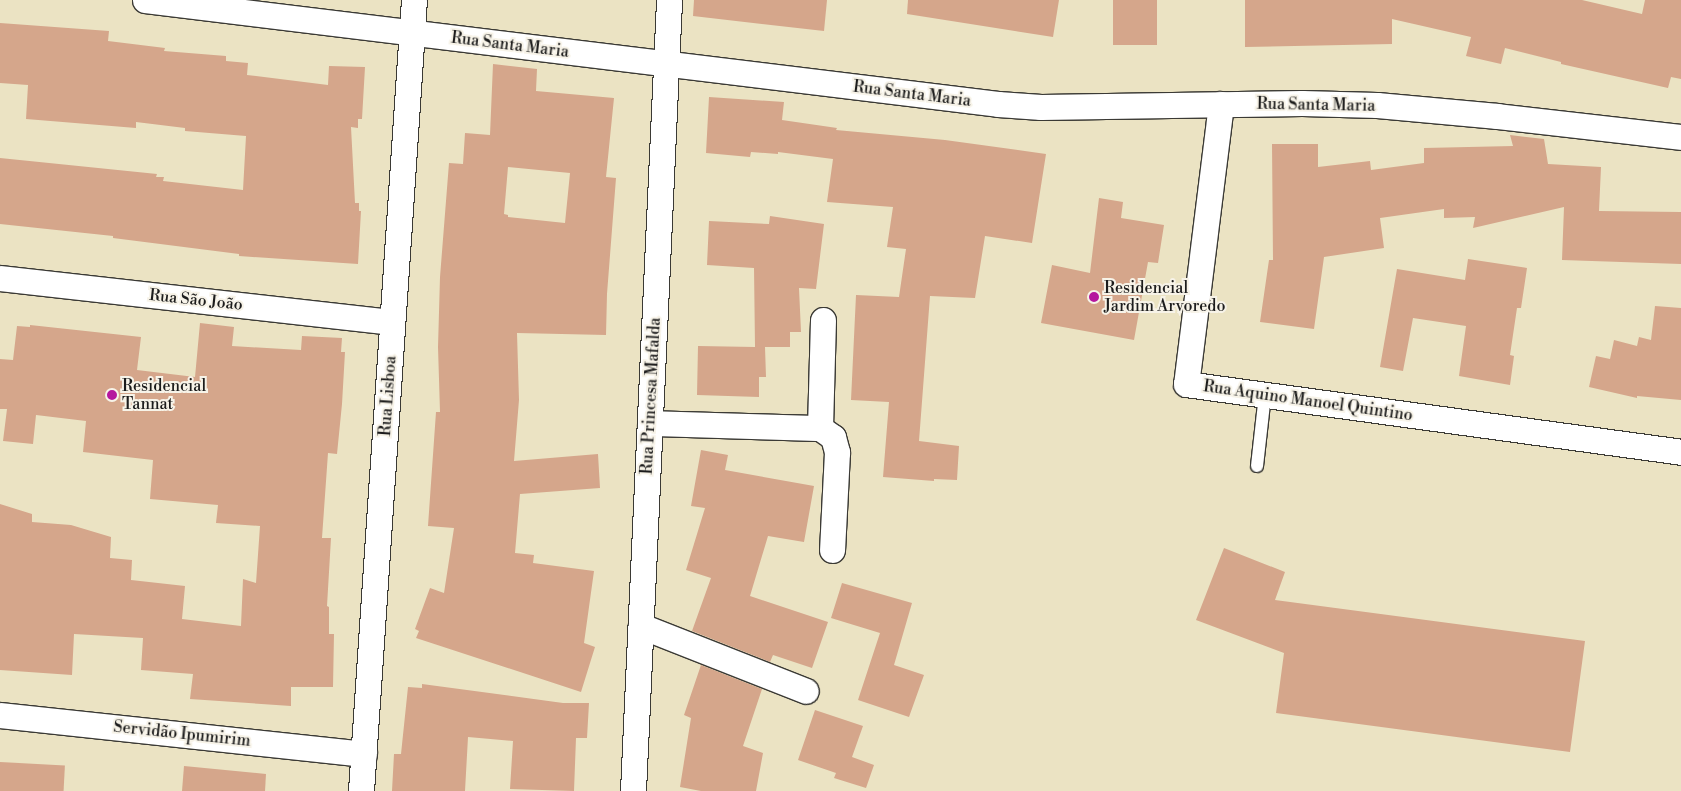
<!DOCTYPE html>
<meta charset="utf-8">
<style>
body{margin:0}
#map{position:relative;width:1681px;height:791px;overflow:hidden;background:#ebe3c3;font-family:"Libre Bodoni",serif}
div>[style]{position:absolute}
.building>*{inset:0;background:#d5a68b;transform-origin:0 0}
.roads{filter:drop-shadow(1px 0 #3b3a35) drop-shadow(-1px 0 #3b3a35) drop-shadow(0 1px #3b3a35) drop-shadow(0 -1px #3b3a35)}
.lane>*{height:12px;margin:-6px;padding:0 6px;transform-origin:6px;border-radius:6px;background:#fff}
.street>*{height:25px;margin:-12.5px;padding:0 12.5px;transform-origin:12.5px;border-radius:12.5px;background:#fff}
.dots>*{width:14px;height:14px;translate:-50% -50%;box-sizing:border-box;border:2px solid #f7f3e8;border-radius:50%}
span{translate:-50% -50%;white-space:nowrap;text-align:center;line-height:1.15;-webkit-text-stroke:4px #f7f3e8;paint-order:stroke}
.street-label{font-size:16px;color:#1c1c1c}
.poi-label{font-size:16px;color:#1c1c1c}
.left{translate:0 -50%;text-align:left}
</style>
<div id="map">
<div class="building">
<i style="clip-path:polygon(694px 0,827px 0,824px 31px,693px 16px)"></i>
<i style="clip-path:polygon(908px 0,1059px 0,1053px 37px,907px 14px)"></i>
<i style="left:1113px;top:0;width:44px;height:45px"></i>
<i style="clip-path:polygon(1245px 0,1582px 0,1642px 14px,1645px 0,1681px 0,1681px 79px,1671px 77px,1668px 88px,1561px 64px,1561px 62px,1505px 48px,1501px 64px,1466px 56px,1471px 37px,1392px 19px,1392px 44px,1245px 47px)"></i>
<i style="clip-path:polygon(0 23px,109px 31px,108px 41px,165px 48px,164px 51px,226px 56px,226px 61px,248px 63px,247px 75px,328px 85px,329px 66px,365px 67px,362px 119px,358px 119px,358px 128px,351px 127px,355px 203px,359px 203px,359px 211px,361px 211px,358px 264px,239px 256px,239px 254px,113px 238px,113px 236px,0 224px,0 158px,157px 174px,156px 177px,164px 177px,163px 181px,243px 190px,246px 136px,185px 131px,185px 128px,136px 122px,136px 128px,26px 119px,28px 85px,0 83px)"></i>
<i style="clip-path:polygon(evenodd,493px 64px,537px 69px,536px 91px,614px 98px,606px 177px,616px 178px,607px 294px,606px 335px,517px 333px,519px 400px,514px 461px,598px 454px,600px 488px,520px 494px,515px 553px,534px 555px,533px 563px,594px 571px,584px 643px,595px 647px,581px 692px,416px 638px,419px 631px,415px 629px,430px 588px,444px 593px,454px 528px,428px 526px,436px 412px,440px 412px,438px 347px,440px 277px,449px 163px,463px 164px,465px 133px,490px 135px,493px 64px,508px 167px,570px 173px,565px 223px,508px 217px,508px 215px,504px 214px,508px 167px)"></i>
<i style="clip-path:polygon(709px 97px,784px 102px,782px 120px,837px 128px,836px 130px,945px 140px,1046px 154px,1032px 243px,985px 236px,975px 298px,930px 296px,919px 441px,959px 446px,957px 480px,934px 479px,934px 481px,883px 477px,889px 402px,851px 400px,856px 295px,899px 297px,906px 249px,887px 247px,893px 207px,827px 202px,833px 159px,778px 152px,778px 154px,751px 152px,750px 157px,706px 153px)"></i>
<i style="clip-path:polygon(1510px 135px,1544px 139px,1548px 164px,1601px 167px,1599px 211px,1681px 212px,1681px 264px,1562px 260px,1564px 207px,1473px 228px,1475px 217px,1444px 218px,1444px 209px,1380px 218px,1384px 248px,1324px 257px,1314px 329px,1260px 322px,1269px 260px,1273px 260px,1272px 144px,1318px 144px,1318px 167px,1370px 161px,1371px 170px,1424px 163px,1424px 148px,1513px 146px)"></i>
<i style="clip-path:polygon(1099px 198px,1123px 202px,1121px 218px,1164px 225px,1158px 263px,1148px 262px,1134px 340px,1041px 323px,1052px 265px,1090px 273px)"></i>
<i style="clip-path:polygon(770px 216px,824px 224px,816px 289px,799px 288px,801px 332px,790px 332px,790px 347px,765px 347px,766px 377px,759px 377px,759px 397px,697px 395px,698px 346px,755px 347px,754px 268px,707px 265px,709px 221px,769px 224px)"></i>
<i style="clip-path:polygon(1468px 259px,1527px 268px,1521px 308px,1517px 308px,1510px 355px,1514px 356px,1510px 385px,1459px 376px,1466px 326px,1413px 318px,1403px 371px,1380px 367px,1397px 269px,1465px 280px)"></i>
<i style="clip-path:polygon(1655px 306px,1681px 308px,1681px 400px,1637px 396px,1637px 398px,1589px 387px,1596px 356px,1610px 359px,1614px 340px,1637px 346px,1639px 337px,1651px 340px)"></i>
<i style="clip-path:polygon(200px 323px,234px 327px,232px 346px,301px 350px,302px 336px,342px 338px,341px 352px,345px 352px,342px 404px,337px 454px,328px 453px,322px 538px,331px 538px,327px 606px,329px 607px,329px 634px,334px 634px,333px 687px,291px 687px,291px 706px,190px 699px,193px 674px,141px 670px,143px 638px,74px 634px,72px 675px,0 670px,0 504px,32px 514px,32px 522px,71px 525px,111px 537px,110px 558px,132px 560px,131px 580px,185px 586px,182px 619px,241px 626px,243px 579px,256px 583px,260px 526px,216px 523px,218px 505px,150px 499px,153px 460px,83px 452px,86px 421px,36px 415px,33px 444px,3px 441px,7px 409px,0 409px,0 359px,13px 360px,17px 326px,30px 327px,30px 325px,141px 337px,137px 370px,195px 377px)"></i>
<i style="clip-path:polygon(701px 450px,728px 455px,725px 470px,814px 486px,804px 542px,768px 536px,750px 596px,828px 622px,812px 668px,773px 655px,770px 662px,692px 631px,711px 578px,686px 570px,705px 508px,691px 506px)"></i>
<i style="clip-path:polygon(1224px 548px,1285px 572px,1275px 600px,1585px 641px,1570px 752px,1276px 713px,1284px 653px,1196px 620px)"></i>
<i style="clip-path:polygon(842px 583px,912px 603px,894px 665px,924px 675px,909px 717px,858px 700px,880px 633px,831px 618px)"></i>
<i style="clip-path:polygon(701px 665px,762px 689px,743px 746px,763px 753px,756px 791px,701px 791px,680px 787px,691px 718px,684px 715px)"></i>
<i style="clip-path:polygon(422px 684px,563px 703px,589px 703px,587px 738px,576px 738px,574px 791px,510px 789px,513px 741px,468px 737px,465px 791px,392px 791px,394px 754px,401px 754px,408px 687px,422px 688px)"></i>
<i style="clip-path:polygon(815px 710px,863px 726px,852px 757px,874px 765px,866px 788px,834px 778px,836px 773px,798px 760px)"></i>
<i style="left:0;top:762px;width:65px;height:29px;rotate:3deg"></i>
<i style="clip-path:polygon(184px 766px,266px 774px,265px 791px,182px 791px)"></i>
</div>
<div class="roads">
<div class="lane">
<i style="left:1257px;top:466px;width:71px;rotate:-83.6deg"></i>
</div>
<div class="street">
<i style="left:145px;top:0;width:859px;rotate:6.95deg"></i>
<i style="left:998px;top:104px;width:43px;rotate:4deg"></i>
<i style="left:1041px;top:107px;width:261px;rotate:-0.9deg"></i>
<i style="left:1302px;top:103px;width:75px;rotate:1.5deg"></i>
<i style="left:1377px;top:105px;width:121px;rotate:5.2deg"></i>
<i style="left:1497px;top:116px;width:185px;rotate:6.5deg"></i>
<i style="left:1221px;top:104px;width:282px;rotate:97.1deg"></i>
<i style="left:1186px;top:384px;width:500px;rotate:7.8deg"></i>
<i style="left:0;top:278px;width:394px;rotate:6.4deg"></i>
<i style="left:823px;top:320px;width:108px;rotate:91.6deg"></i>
<i style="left:820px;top:428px;width:16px;rotate:35deg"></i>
<i style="left:833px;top:437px;width:16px;rotate:75deg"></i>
<i style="left:837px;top:452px;width:98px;rotate:92.9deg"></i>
<i style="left:650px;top:423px;width:170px;rotate:1.7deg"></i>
<i style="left:641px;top:626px;width:177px;rotate:21.5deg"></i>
<i style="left:0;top:715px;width:366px;rotate:6.1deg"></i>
<i style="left:361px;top:791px;width:793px;rotate:-86.17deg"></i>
<i style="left:633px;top:791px;width:792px;rotate:-87.39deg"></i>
</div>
</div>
<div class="dots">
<i style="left:1094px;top:297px;background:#b5179e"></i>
<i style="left:112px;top:395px;background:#b5179e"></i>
</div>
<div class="street-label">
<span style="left:510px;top:45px;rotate:7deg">Rua Santa Maria</span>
<span style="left:912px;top:94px;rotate:7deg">Rua Santa Maria</span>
<span style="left:1316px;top:105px;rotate:1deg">Rua Santa Maria</span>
<span style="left:196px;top:300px;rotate:6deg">Rua São João</span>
<span style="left:388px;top:396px;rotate:-86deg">Rua Lisboa</span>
<span style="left:651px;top:396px;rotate:-87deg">Rua Princesa Mafalda</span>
<span style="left:1308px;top:401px;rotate:8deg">Rua Aquino Manoel Quintino</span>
<span style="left:182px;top:734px;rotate:6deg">Servidão Ipumirim</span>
</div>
<div class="poi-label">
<span class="left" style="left:1104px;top:297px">Residencial<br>Jardim Arvoredo</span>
<span class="left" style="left:122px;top:395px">Residencial<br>Tannat</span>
</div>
</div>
